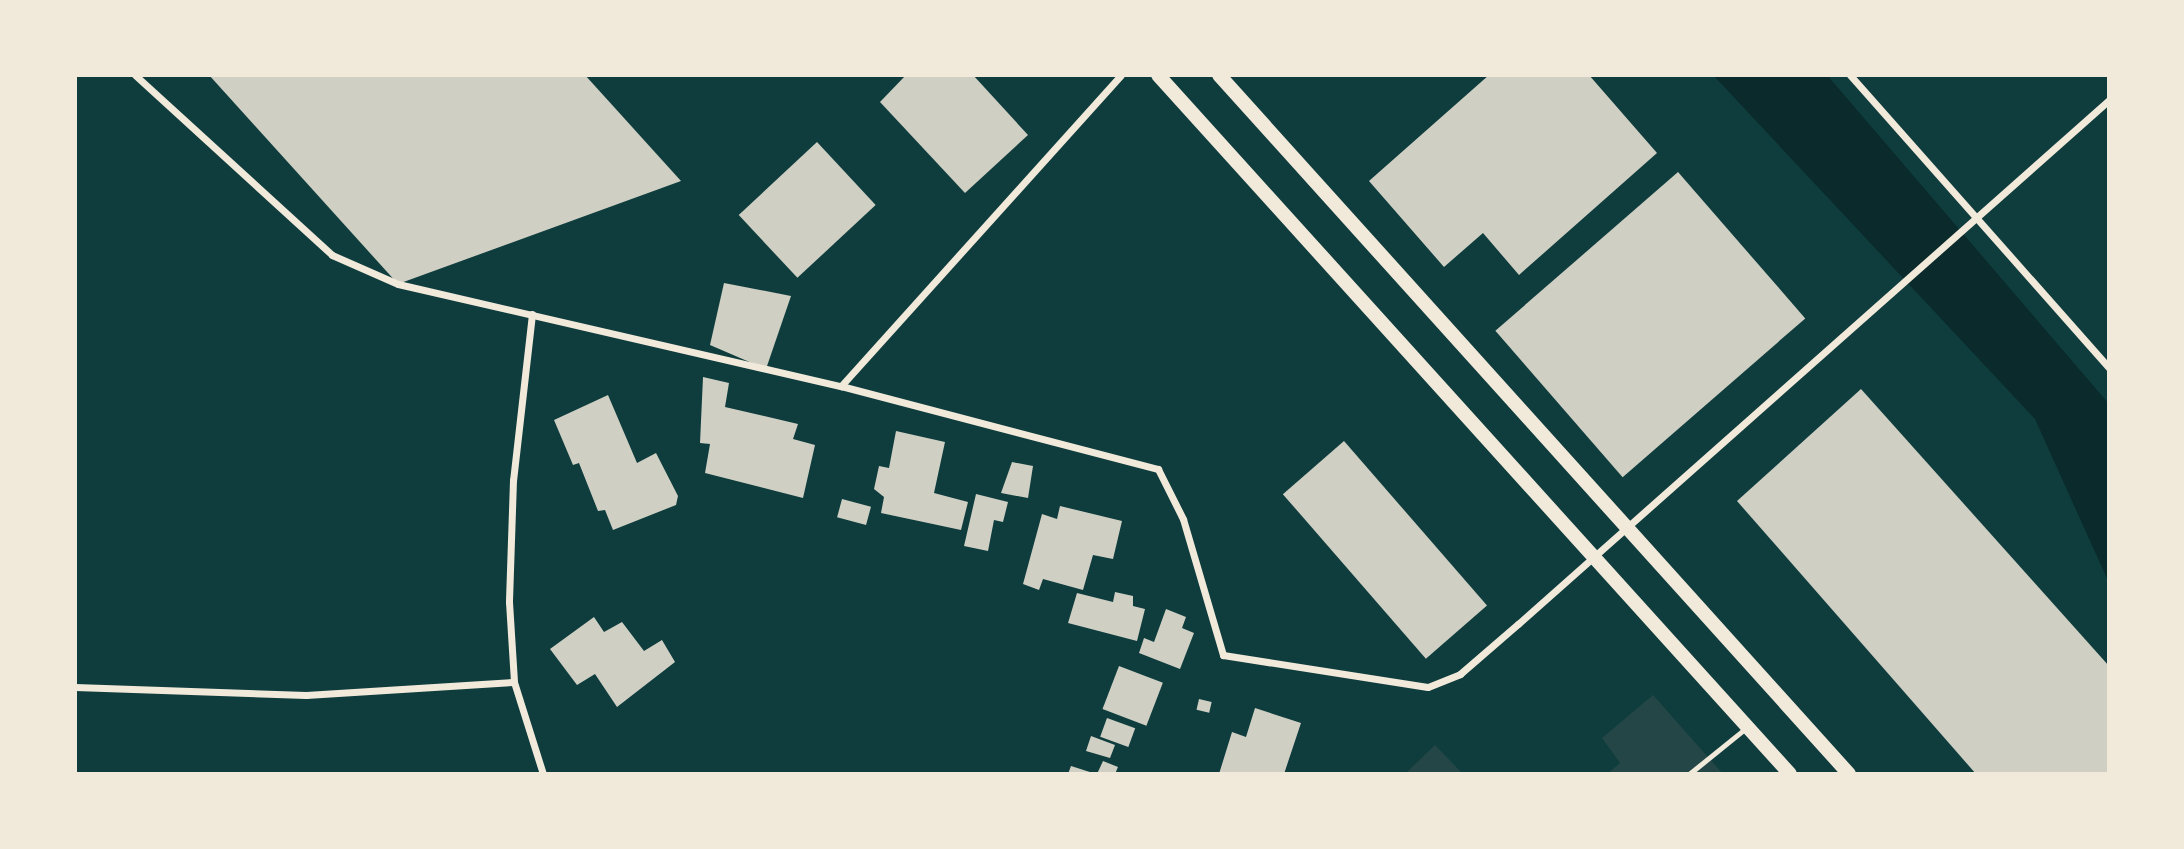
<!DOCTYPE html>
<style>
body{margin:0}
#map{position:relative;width:2184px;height:849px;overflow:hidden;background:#0f3d3e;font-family:Overpass,sans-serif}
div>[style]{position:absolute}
.green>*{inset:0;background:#244646}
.water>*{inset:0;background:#0a2a2b}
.building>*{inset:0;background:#cfcfc3;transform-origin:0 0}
.service>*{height:5px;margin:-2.5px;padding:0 2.5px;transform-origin:2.5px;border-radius:2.5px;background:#f1e9da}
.minor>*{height:7px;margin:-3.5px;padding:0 3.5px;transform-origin:3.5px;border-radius:3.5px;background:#f1e9da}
.secondary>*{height:14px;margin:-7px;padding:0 7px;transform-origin:7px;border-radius:7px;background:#f1e9da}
span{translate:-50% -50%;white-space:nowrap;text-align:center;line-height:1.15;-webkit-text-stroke:6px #f1e9da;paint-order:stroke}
.frame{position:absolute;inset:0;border:77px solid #f1e9da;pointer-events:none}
</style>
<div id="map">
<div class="green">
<i style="clip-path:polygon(1653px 695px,1723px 774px,1607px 774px,1620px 763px,1602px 738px)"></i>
<i style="clip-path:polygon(1435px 745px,1463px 774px,1405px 774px)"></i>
</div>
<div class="water">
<i style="clip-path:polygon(1713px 75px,1827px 75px,2109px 404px,2109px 583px,2035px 419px)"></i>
</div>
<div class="building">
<i style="clip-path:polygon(209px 75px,585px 75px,681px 181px,398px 284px)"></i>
<i style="clip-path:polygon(906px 75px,973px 75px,1028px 135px,965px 193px,880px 102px)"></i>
<i style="clip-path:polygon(1489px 75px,1589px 75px,1657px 153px,1519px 275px,1483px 233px,1444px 267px,1369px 181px)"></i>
<i style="left:817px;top:142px;width:86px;height:107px;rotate:47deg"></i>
<i style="left:1678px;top:172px;width:194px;height:242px;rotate:49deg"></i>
<i style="clip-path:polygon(724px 283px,791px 296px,766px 369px,710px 345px)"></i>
<i style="clip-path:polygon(703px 377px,729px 383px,725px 407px,798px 424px,793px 439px,815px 445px,803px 498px,705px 473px,710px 444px,700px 443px)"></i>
<i style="clip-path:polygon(1861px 389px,2109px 666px,2109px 774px,1976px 774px,1737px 501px)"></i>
<i style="clip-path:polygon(608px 395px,637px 463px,656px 453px,678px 496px,676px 505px,613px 530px,605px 510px,598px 511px,579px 463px,573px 465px,554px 420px)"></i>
<i style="clip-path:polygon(896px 431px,945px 442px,934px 493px,968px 502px,961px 530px,881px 513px,884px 497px,874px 489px,879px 466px,889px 468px)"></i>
<i style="left:1344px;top:441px;width:218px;height:81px;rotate:49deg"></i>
<i style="clip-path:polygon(1012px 462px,1033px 466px,1028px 498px,1001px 493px)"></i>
<i style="clip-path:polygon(976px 494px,1008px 502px,1003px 522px,994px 520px,988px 551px,964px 546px)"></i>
<i style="left:842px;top:499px;width:30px;height:19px;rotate:15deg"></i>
<i style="clip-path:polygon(1060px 506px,1122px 521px,1113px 559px,1093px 555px,1083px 590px,1043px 579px,1039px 590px,1023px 584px,1042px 514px,1057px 519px)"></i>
<i style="clip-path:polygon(1115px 592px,1133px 596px,1133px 606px,1145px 609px,1137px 641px,1068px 623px,1077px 593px,1113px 602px)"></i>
<i style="clip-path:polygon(1166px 609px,1186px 617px,1182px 628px,1194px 633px,1180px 669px,1139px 653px,1144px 638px,1154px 642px)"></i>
<i style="clip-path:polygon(594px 617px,604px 632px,622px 622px,644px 651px,662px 640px,675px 662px,617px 707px,595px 674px,577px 685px,550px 649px)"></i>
<i style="left:1119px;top:666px;width:47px;height:46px;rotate:21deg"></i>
<i style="left:1199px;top:699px;width:13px;height:11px;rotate:13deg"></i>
<i style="clip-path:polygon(1255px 708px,1301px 723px,1284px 774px,1219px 774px,1232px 732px,1246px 737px)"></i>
<i style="left:1107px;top:718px;width:30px;height:20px;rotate:20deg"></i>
<i style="clip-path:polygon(1091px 736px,1115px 745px,1110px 758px,1086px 751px)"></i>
<i style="clip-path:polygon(1103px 761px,1118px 767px,1115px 774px,1097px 774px)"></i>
<i style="clip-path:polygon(1071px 766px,1093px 773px,1093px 774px,1068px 774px)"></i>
</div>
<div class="service">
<i style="left:1689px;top:774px;width:73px;rotate:-38.9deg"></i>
</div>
<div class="minor">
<i style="left:135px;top:75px;width:267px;rotate:42.4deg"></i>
<i style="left:332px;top:255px;width:72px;rotate:23.7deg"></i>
<i style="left:398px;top:284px;width:455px;rotate:13deg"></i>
<i style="left:841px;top:386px;width:328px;rotate:14.7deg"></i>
<i style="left:1158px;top:469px;width:56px;rotate:63.4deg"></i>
<i style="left:1183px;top:519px;width:142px;rotate:73.6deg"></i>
<i style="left:1223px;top:655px;width:207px;rotate:8.9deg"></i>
<i style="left:1428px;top:687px;width:35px;rotate:-22deg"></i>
<i style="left:1460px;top:674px;width:77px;rotate:-40.8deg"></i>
<i style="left:1518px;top:624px;width:790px;rotate:-41.56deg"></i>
<i style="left:1850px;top:75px;width:391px;rotate:48.5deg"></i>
<i style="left:532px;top:314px;width:167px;rotate:96.5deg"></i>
<i style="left:513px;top:480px;width:122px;rotate:91.9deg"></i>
<i style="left:509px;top:602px;width:80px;rotate:86.4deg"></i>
<i style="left:514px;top:682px;width:96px;rotate:72.5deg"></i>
<i style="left:841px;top:386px;width:418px;rotate:-48deg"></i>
<i style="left:75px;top:687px;width:231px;rotate:2deg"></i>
<i style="left:306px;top:695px;width:208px;rotate:-3.6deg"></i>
</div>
<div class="secondary">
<i style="left:1158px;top:75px;width:942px;rotate:47.88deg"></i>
<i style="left:1219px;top:75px;width:941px;rotate:47.97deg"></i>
</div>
<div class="frame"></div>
</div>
